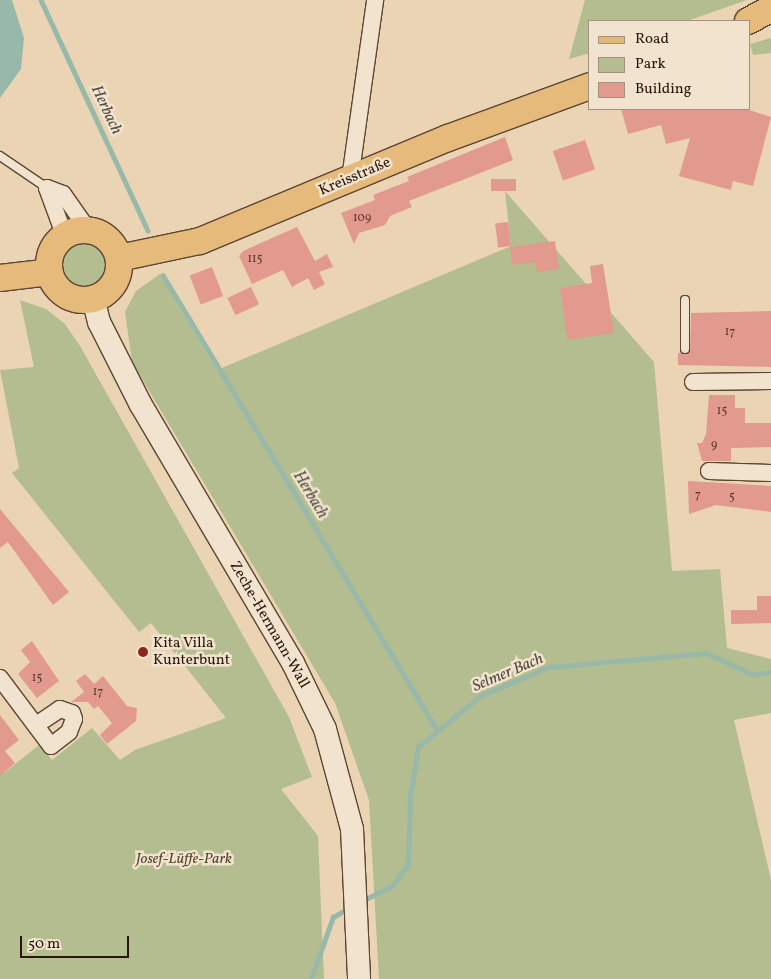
<!DOCTYPE html>
<meta charset="utf-8">
<style>
body{margin:0}
#map{position:relative;width:771px;height:979px;overflow:hidden;background:#ead4b4;font-family:Vollkorn,serif}
div>[style]{position:absolute}
.green>*{inset:0;background:#b4bd8f}
.round{border-radius:50%}
.water>*{inset:0;background:#98b8aa}
.stream>*{height:4.5px;margin:-2.25px;padding:0 2.25px;transform-origin:2.25px;border-radius:2.25px;background:#98b8aa}
.building>*{inset:0;background:#e19a8d;transform-origin:0 0}
.roads{filter:drop-shadow(1px 0 #5b4533) drop-shadow(-1px 0 #5b4533) drop-shadow(0 1px #5b4533) drop-shadow(0 -1px #5b4533)}
.lane>*{height:8px;margin:-4px;padding:0 4px;transform-origin:4px;border-radius:4px;background:#f1e3ce}
.street>*{height:16px;margin:-8px;padding:0 8px;transform-origin:8px;border-radius:8px;background:#f1e3ce}
.secondary>*{height:22px;margin:-11px;padding:0 11px;transform-origin:11px;border-radius:11px;background:#f1e3ce}
.primary>*{height:26px;margin:-13px;padding:0 13px;transform-origin:13px;border-radius:13px;background:#e5ba7a}
.primary>.ring{margin:-13px;padding:0;box-sizing:content-box;background:none;border:26px solid #e5ba7a;border-radius:50%}
.dots>*{width:14px;height:14px;translate:-50% -50%;box-sizing:border-box;border:2px solid #f1e3ce;border-radius:50%}
span{translate:-50% -50%;white-space:nowrap;text-align:center;line-height:1.15;-webkit-text-stroke:5px #f1e3ce;paint-order:stroke}
.number-label{font-size:12px;color:#583629}
.number-label span{-webkit-text-stroke-width:0}
.street-label{font-size:15px;color:#2b1508}
.poi-label{font-size:15px;color:#2b1508}
.left{translate:0 -50%;text-align:left}
.park-label{font-size:15px;color:#544730;font-style:italic}
.water-label{font-size:16px;color:#514e41;font-style:italic}
.legend{position:absolute;left:588px;top:20px;width:162px;height:90px;box-sizing:border-box;background:#f1e3ce;border:1px solid #a2917f;margin:0;padding:6px 9px;list-style:none;font-size:15px;color:#2b1508}
.legend li{display:flex;align-items:center;gap:10px;height:25px}
.legend b{width:25px;border:1px solid #a2917f}
.scale{position:absolute;left:20px;top:936px;width:109px;height:22px;box-sizing:border-box;border:2px solid #2b1508;border-top:0;padding-left:6px;font-size:15px;line-height:18px;white-space:nowrap;color:#2b1508;-webkit-text-stroke:4px #f1e3ce;paint-order:stroke}
</style>
<div id="map">
<div class="green">
<i style="clip-path:polygon(585px 0,747px 0,687px 21px,590px 21px,590px 53px,569px 59px)"></i>
<i style="clip-path:polygon(771px 38px,771px 53px,753px 55px,750px 44px)"></i>
<i style="clip-path:polygon(505px 191px,654px 362px,672px 571px,720px 569px,727px 648px,771px 659px,771px 713px,734px 720px,771px 880px,771px 979px,379px 979px,369px 800px,335px 703px,132px 362px,125px 312px,136px 291px,160px 274px,217px 370px,511px 246px)"></i>
<i class="round" style="left:59px;top:239px;width:54px;height:54px"></i>
<i style="clip-path:polygon(20px 300px,46px 309px,65px 324px,80px 346px,289px 717px,312px 777px,281px 789px,318px 836px,324px 979px,0 979px,0 768px,4px 773px,39px 745px,52px 760px,92px 728px,120px 760px,135px 750px,226px 718px,151px 623px,139px 632px,12px 473px,19px 468px,0 370px,34px 367px)"></i>
</div>
<div class="water">
<i style="clip-path:polygon(0 0,12px 0,24px 38px,21px 69px,0 98px)"></i>
</div>
<div class="stream">
<i style="left:41px;top:0;width:254px;rotate:65.1deg"></i>
<i style="left:163px;top:275px;width:529px;rotate:58.92deg"></i>
<i style="left:362px;top:901px;width:35px;rotate:-27deg"></i>
<i style="left:393px;top:885px;width:26px;rotate:-54deg"></i>
<i style="left:408px;top:864px;width:68px;rotate:-88.3deg"></i>
<i style="left:410px;top:796px;width:50px;rotate:-80.7deg"></i>
<i style="left:418px;top:747px;width:80px;rotate:-39.4deg"></i>
<i style="left:480px;top:696px;width:75px;rotate:-22.8deg"></i>
<i style="left:549px;top:667px;width:158px;rotate:-5.1deg"></i>
<i style="left:706px;top:653px;width:51px;rotate:24.5deg"></i>
<i style="left:752px;top:674px;width:19px;rotate:-6deg"></i>
<i style="left:311px;top:979px;width:66px;rotate:-70.5deg"></i>
<i style="left:333px;top:917px;width:18px;rotate:-29deg"></i>
</div>
<div class="building">
<i style="clip-path:polygon(621px 109px,746px 109px,771px 117px,753px 186px,733px 181px,731px 190px,679px 176px,690px 138px,666px 144px,661px 125px,628px 134px)"></i>
<i style="clip-path:polygon(505px 137px,513px 160px,409px 201px,412px 207px,390px 216px,385px 225px,359px 233px,354px 244px,341px 213px,375px 200px,373px 195px,409px 181px,407px 177px)"></i>
<i style="left:585px;top:140px;width:31px;height:34px;rotate:71deg"></i>
<i style="left:491px;top:179px;width:25px;height:12px"></i>
<i style="left:508px;top:222px;width:24px;height:13px;rotate:83deg"></i>
<i style="clip-path:polygon(297px 227px,315px 261px,327px 254px,333px 267px,319px 272px,325px 284px,314px 290px,308px 278px,292px 287px,283px 270px,252px 284px,239px 256px,243px 251px)"></i>
<i style="clip-path:polygon(555px 241px,559px 269px,537px 272px,535px 262px,512px 265px,510px 247px)"></i>
<i style="clip-path:polygon(603px 264px,614px 333px,567px 340px,560px 288px,592px 283px,590px 266px)"></i>
<i style="left:212px;top:267px;width:31px;height:24px;rotate:69deg"></i>
<i style="left:251px;top:287px;width:19px;height:26px;rotate:65deg"></i>
<i style="clip-path:polygon(771px 311px,771px 367px,678px 365px,678px 353px,690px 353px,691px 313px)"></i>
<i style="clip-path:polygon(709px 395px,735px 395px,735px 408px,745px 408px,745px 423px,771px 423px,771px 447px,731px 448px,731px 461px,702px 461px,697px 443px,702px 443px,706px 434px)"></i>
<i style="clip-path:polygon(688px 481px,771px 486px,771px 512px,716px 505px,689px 514px)"></i>
<i style="clip-path:polygon(0 509px,69px 592px,53px 605px,8px 542px,0 548px)"></i>
<i style="clip-path:polygon(757px 596px,771px 596px,771px 623px,731px 624px,731px 610px,757px 610px)"></i>
<i style="clip-path:polygon(32px 641px,59px 681px,37px 698px,18px 674px,30px 662px,21px 650px)"></i>
<i style="clip-path:polygon(85px 674px,94px 684px,103px 676px,127px 706px,137px 708px,136px 721px,107px 744px,100px 735px,112px 723px,98px 706px,94px 709px,88px 702px,71px 702px,84px 692px,76px 681px)"></i>
<i style="clip-path:polygon(0 715px,19px 740px,5px 751px,15px 763px,0 776px)"></i>
</div>
<div class="roads">
<div class="lane">
<i style="left:0;top:156px;width:57px;rotate:34.2deg"></i>
<i style="left:685px;top:300px;width:49px;rotate:90deg"></i>
</div>
<div class="street">
<i style="left:350px;top:179px;width:181px;rotate:-82deg"></i>
<i style="left:47px;top:188px;width:17px;rotate:21deg"></i>
<i style="left:63px;top:194px;width:45px;rotate:54.9deg"></i>
<i style="left:47px;top:188px;width:52px;rotate:69.8deg"></i>
<i style="left:693px;top:382px;width:78px;rotate:-0.7deg"></i>
<i style="left:709px;top:471px;width:62px;rotate:1.8deg"></i>
<i style="left:0;top:678px;width:85px;rotate:53.1deg"></i>
<i style="left:51px;top:746px;width:23px;rotate:-38deg"></i>
<i style="left:69px;top:732px;width:14px;rotate:-69deg"></i>
<i style="left:74px;top:719px;width:6px;rotate:-108deg"></i>
<i style="left:72px;top:713px;width:13px;rotate:-162deg"></i>
<i style="left:60px;top:709px;width:29px;rotate:146deg"></i>
</div>
<div class="secondary">
<i style="left:93px;top:298px;width:25px;rotate:76deg"></i>
<i style="left:99px;top:322px;width:93px;rotate:63.2deg"></i>
<i style="left:141px;top:405px;width:299px;rotate:59.5deg"></i>
<i style="left:293px;top:663px;width:73px;rotate:64.1deg"></i>
<i style="left:325px;top:729px;width:104px;rotate:74.9deg"></i>
<i style="left:352px;top:829px;width:150px;rotate:87.3deg"></i>
</div>
<div class="primary">
<i style="left:748px;top:21px;width:26px;rotate:-28deg"></i>
<i class="ring" style="left:49px;top:230px;width:44px;height:44px"></i>
<i style="left:119px;top:258px;width:83px;rotate:-11.9deg"></i>
<i style="left:200px;top:241px;width:269px;rotate:-22.6deg"></i>
<i style="left:448px;top:138px;width:151px;rotate:-20.1deg"></i>
<i style="left:0;top:278px;width:50px;rotate:-6.8deg"></i>
</div>
</div>
<div class="dots">
<i style="left:143px;top:652px;background:#8f2418"></i>
</div>
<div class="number-label">
<span style="left:362px;top:219px">109</span>
<span style="left:255px;top:260px">115</span>
<span style="left:730px;top:333px">17</span>
<span style="left:722px;top:412px">15</span>
<span style="left:714px;top:446px">9</span>
<span style="left:698px;top:496px">7</span>
<span style="left:732px;top:498px">5</span>
<span style="left:37px;top:679px">15</span>
<span style="left:98px;top:693px">17</span>
</div>
<div class="street-label">
<span style="left:355px;top:177px;rotate:-23deg">Kreisstraße</span>
<span style="left:269px;top:625px;rotate:60deg">Zeche-Hermann-Wall</span>
</div>
<div class="poi-label">
<span class="left" style="left:153px;top:652px">Kita Villa<br>Kunterbunt</span>
</div>
<div class="park-label">
<span style="left:184px;top:860px">Josef-Lüffe-Park</span>
</div>
<div class="water-label">
<span style="left:106px;top:110px;rotate:65deg">Herbach</span>
<span style="left:310px;top:495px;rotate:59deg">Herbach</span>
<span style="left:508px;top:673px;rotate:-23deg">Selmer Bach</span>
</div>
<ul class="legend">
<li><b style="height:6px;background:#e5ba7a"></b>Road</li>
<li><b style="height:14px;background:#b4bd8f"></b>Park</li>
<li><b style="height:14px;background:#e19a8d"></b>Building</li>
</ul>
<div class="scale">50 m</div>
</div>
